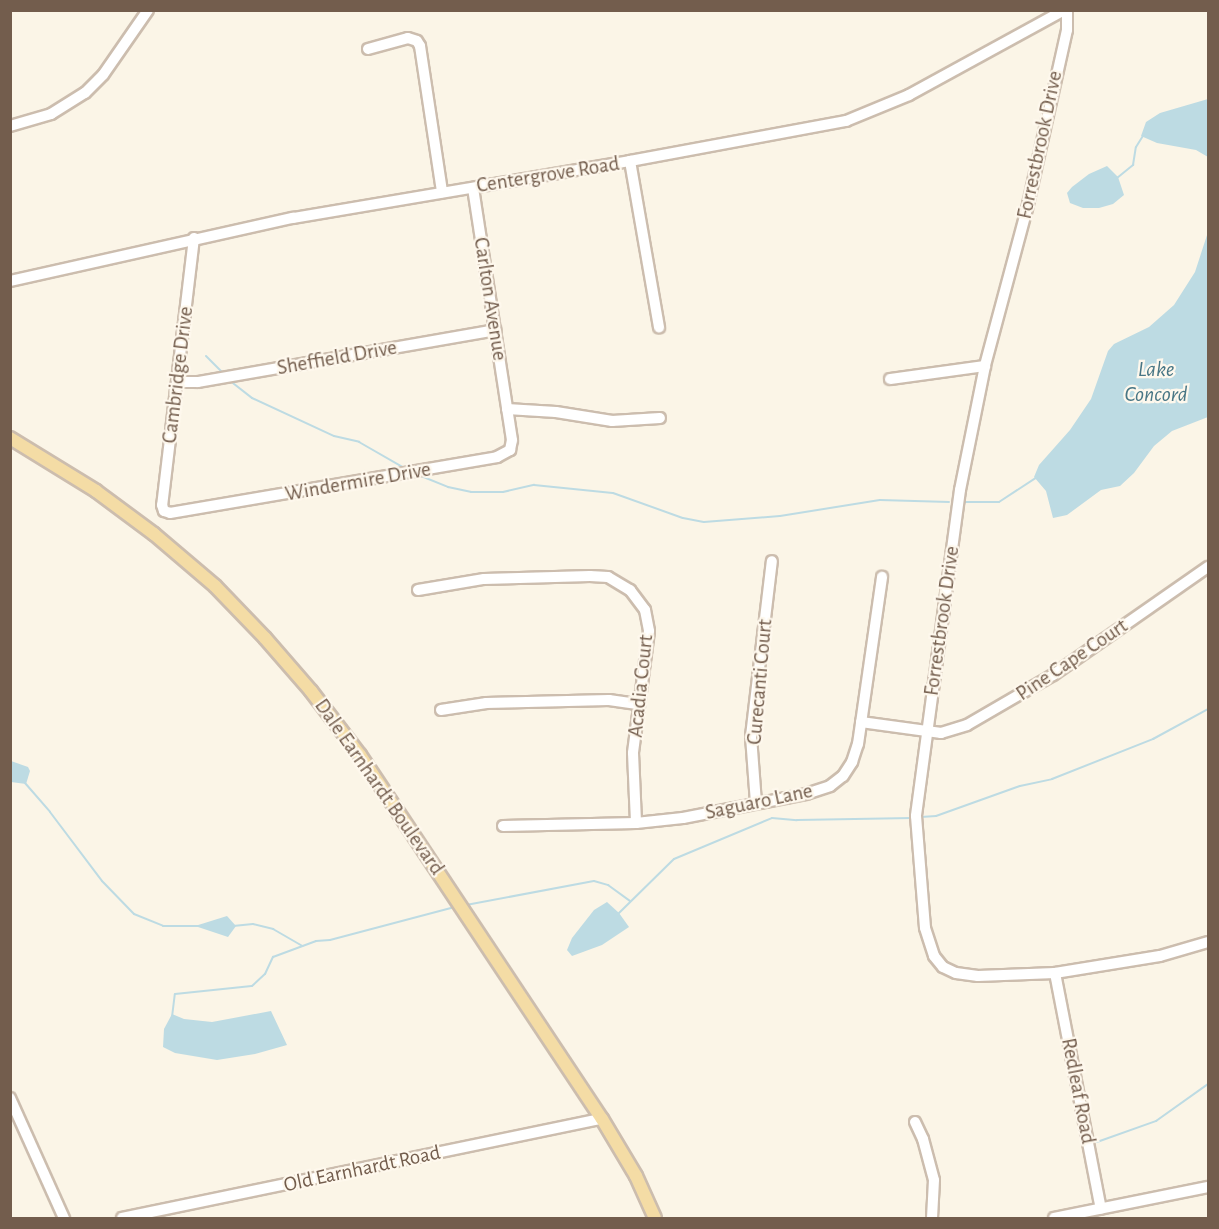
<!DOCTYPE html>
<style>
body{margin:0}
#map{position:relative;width:1219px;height:1229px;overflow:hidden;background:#fbf5e7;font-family:"Alegreya Sans",sans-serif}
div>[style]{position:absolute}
.water>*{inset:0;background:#bddbe3}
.stream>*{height:2px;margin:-1px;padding:0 1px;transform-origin:1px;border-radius:1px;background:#bddbe3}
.roads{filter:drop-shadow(2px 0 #ccbdae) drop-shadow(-2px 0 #ccbdae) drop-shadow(0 2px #ccbdae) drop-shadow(0 -2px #ccbdae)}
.minor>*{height:10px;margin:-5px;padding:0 5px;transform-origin:5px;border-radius:5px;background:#fff}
.major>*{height:12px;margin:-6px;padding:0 6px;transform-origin:6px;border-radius:6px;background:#f4dca5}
span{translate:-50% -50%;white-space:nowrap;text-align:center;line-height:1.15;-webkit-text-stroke:4.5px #fef8ed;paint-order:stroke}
.street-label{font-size:21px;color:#735d4d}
.water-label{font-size:22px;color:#487685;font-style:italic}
.frame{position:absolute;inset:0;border:12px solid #735d4d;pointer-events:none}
</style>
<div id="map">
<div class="water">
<i style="clip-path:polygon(1208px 99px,1208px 157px,1196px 150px,1157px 143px,1141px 136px,1146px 122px,1160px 113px)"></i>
<i style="clip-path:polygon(1107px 166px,1118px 177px,1124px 195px,1113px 204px,1099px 208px,1083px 208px,1070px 203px,1067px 193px,1072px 187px,1089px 174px)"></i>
<i style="clip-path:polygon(1208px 232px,1208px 417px,1172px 431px,1154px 446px,1134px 473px,1120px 486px,1101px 490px,1067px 515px,1053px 518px,1046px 491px,1034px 477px,1039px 465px,1070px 430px,1091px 399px,1108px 351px,1114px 344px,1149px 327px,1174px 305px,1195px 272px)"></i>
<i style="clip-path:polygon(11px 761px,28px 767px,30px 771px,26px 784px,11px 782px)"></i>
<i style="clip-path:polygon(607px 902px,619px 913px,629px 927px,602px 945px,572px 956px,567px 950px,572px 938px,594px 910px)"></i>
<i style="clip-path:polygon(227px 916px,236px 926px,228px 937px,195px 926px)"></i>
<i style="clip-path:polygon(271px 1011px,287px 1045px,255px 1054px,217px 1060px,175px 1053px,163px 1047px,164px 1029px,172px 1014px,184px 1019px,212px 1022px)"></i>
</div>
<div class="stream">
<i style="left:1117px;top:178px;width:21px;rotate:-39deg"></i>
<i style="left:1133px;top:165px;width:18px;rotate:-81deg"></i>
<i style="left:1136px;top:147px;width:15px;rotate:-58deg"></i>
<i style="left:206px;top:356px;width:24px;rotate:45deg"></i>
<i style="left:229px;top:380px;width:29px;rotate:38deg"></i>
<i style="left:252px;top:398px;width:90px;rotate:24.9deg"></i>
<i style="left:334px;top:436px;width:26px;rotate:13deg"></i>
<i style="left:359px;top:442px;width:54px;rotate:29.9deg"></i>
<i style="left:416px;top:474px;width:35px;rotate:22deg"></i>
<i style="left:448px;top:487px;width:24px;rotate:12deg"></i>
<i style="left:471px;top:492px;width:32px"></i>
<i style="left:503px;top:492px;width:32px;rotate:-13deg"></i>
<i style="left:534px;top:485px;width:79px;rotate:5.8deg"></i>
<i style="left:613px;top:493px;width:74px;rotate:19.7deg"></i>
<i style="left:683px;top:518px;width:21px;rotate:11deg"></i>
<i style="left:704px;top:522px;width:76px;rotate:-4.5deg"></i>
<i style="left:780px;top:516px;width:101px;rotate:-9.1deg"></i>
<i style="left:880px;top:500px;width:69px;rotate:1.7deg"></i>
<i style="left:962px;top:502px;width:37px"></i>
<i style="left:999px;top:502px;width:45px;rotate:-33.3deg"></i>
<i style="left:25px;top:783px;width:38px;rotate:49deg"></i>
<i style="left:50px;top:812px;width:86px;rotate:53deg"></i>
<i style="left:102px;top:881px;width:46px;rotate:45.9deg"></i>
<i style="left:134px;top:914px;width:31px;rotate:22deg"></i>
<i style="left:163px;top:926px;width:35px"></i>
<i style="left:921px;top:817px;width:15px;rotate:-4deg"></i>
<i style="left:936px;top:816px;width:89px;rotate:-19.7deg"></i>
<i style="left:1020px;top:786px;width:33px;rotate:-12deg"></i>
<i style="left:1052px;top:779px;width:109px;rotate:-21.6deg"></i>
<i style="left:1153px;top:739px;width:63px;rotate:-28.6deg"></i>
<i style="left:466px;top:905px;width:130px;rotate:-10.6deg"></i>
<i style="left:594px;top:881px;width:15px;rotate:16deg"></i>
<i style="left:608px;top:885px;width:27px;rotate:36deg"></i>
<i style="left:619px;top:913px;width:77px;rotate:-44.5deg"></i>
<i style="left:674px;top:859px;width:106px;rotate:-22.7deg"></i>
<i style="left:772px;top:818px;width:25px;rotate:5deg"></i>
<i style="left:797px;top:820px;width:115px;rotate:-1deg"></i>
<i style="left:233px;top:926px;width:20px;rotate:-6deg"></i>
<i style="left:253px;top:924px;width:21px;rotate:14deg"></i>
<i style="left:273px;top:929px;width:34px;rotate:30deg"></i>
<i style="left:172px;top:1017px;width:23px;rotate:-83deg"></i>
<i style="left:175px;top:994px;width:77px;rotate:-5.9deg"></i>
<i style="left:252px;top:986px;width:18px;rotate:-43deg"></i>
<i style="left:265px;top:974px;width:19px;rotate:-65deg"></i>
<i style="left:273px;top:957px;width:46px;rotate:-20.4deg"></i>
<i style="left:316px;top:941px;width:14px;rotate:-4deg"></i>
<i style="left:330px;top:940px;width:129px;rotate:-14.8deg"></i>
<i style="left:1097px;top:1142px;width:63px;rotate:-19.6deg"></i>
<i style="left:1156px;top:1121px;width:64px;rotate:-35.4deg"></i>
</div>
<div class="roads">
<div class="minor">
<i style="left:1067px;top:10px;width:20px;rotate:90deg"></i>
<i style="left:1067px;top:30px;width:179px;rotate:102.6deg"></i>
<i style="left:1028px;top:205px;width:167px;rotate:105deg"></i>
<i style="left:985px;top:366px;width:126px;rotate:101.4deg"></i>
<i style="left:960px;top:490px;width:329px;rotate:97.7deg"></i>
<i style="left:916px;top:816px;width:112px;rotate:85.4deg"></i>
<i style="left:925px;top:928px;width:29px;rotate:72deg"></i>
<i style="left:934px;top:956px;width:14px;rotate:51deg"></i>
<i style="left:943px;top:967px;width:14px;rotate:25deg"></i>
<i style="left:956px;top:973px;width:22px;rotate:8deg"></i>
<i style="left:978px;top:976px;width:77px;rotate:-2.2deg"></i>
<i style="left:1055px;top:973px;width:106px;rotate:-9.2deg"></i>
<i style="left:1160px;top:956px;width:50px;rotate:-16.3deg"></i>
<i style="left:368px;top:49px;width:41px;rotate:-15.4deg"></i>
<i style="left:408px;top:38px;width:9px;rotate:18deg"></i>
<i style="left:417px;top:41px;width:6px;rotate:59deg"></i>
<i style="left:420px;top:46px;width:148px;rotate:81.4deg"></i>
<i style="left:10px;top:126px;width:43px;rotate:-16.3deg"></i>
<i style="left:51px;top:114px;width:40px;rotate:-32deg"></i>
<i style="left:85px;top:93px;width:25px;rotate:-45deg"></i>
<i style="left:103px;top:75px;width:79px;rotate:-55.3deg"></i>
<i style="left:630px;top:161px;width:169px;rotate:80.1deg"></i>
<i style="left:194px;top:238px;width:269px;rotate:96.8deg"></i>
<i style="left:162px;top:505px;width:6px;rotate:72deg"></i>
<i style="left:164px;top:511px;width:6px;rotate:18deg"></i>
<i style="left:170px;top:513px;width:332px;rotate:-9.7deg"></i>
<i style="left:497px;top:457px;width:15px;rotate:-28deg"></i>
<i style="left:510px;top:450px;width:10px;rotate:-79deg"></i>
<i style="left:512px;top:440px;width:255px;rotate:-98.8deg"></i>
<i style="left:10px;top:281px;width:290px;rotate:-12.6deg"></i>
<i style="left:293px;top:218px;width:342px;rotate:-9.6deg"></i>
<i style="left:630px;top:161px;width:220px;rotate:-10.5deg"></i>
<i style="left:846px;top:121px;width:68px;rotate:-22.4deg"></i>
<i style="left:909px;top:95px;width:177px;rotate:-28.7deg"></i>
<i style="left:890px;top:379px;width:96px;rotate:-7.8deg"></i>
<i style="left:177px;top:382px;width:21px"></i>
<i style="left:198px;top:382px;width:302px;rotate:-9.9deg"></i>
<i style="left:507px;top:409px;width:49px;rotate:3.5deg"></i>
<i style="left:556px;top:412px;width:57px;rotate:9.1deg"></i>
<i style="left:612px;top:421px;width:48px;rotate:-3.6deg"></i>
<i style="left:418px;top:590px;width:67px;rotate:-9.5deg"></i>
<i style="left:484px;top:579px;width:106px;rotate:-1.6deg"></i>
<i style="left:590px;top:576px;width:18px;rotate:3deg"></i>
<i style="left:608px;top:577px;width:26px;rotate:31deg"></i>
<i style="left:630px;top:590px;width:25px;rotate:53deg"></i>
<i style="left:645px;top:610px;width:21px;rotate:79deg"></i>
<i style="left:649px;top:631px;width:123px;rotate:97.5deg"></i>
<i style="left:633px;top:753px;width:70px;rotate:87.5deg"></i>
<i style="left:441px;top:710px;width:46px;rotate:-8.8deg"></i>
<i style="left:486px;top:703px;width:123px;rotate:-1.4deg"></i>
<i style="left:609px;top:700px;width:30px;rotate:8deg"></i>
<i style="left:861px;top:722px;width:81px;rotate:7.8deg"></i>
<i style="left:941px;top:733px;width:27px;rotate:-17deg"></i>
<i style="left:967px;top:725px;width:99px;rotate:-30.2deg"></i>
<i style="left:1053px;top:675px;width:189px;rotate:-34.9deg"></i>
<i style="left:756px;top:803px;width:67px;rotate:-94.3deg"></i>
<i style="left:751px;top:736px;width:176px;rotate:-83.2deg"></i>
<i style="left:503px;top:826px;width:133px;rotate:-1.3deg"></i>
<i style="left:636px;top:823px;width:47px;rotate:-6.1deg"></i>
<i style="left:683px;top:818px;width:125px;rotate:-11deg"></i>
<i style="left:806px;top:794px;width:25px;rotate:-18deg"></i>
<i style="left:830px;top:786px;width:16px;rotate:-38deg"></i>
<i style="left:843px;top:776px;width:17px;rotate:-57deg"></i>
<i style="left:852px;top:762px;width:19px;rotate:-72deg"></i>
<i style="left:858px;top:744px;width:169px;rotate:-81.8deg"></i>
<i style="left:1055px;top:973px;width:240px;rotate:79deg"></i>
<i style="left:10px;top:1098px;width:132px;rotate:65.8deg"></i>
<i style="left:915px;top:1122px;width:19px;rotate:65deg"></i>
<i style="left:923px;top:1139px;width:42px;rotate:75deg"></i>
<i style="left:934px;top:1180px;width:38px;rotate:93deg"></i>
<i style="left:122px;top:1218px;width:490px;rotate:-11.7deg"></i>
<i style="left:1054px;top:1218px;width:157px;rotate:-11.4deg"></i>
</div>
<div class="major">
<i style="left:10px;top:438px;width:101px;rotate:31.6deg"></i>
<i style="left:96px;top:491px;width:72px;rotate:36.6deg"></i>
<i style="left:154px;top:534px;width:80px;rotate:40.4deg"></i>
<i style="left:215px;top:586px;width:72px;rotate:46.1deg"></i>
<i style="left:265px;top:638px;width:70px;rotate:49deg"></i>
<i style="left:311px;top:691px;width:81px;rotate:52.6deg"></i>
<i style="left:360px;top:755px;width:437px;rotate:56.4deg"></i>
<i style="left:602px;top:1119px;width:66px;rotate:59.2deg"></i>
<i style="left:636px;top:1176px;width:46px;rotate:65.7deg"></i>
</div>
</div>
<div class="street-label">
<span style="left:1040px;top:145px;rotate:-78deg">Forrestbrook Drive</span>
<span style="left:548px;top:175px;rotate:-9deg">Centergrove Road</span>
<span style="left:490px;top:299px;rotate:81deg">Carlton Avenue</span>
<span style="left:337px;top:358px;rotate:-10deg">Sheffield Drive</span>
<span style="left:178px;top:375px;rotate:-83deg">Cambridge Drive</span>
<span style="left:358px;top:482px;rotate:-10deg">Windermire Drive</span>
<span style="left:942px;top:621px;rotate:-82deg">Forrestbrook Drive</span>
<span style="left:1072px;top:660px;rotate:-34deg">Pine Cape Court</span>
<span style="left:760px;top:682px;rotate:-85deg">Curecanti Court</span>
<span style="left:641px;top:686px;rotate:-84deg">Acadia Court</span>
<span style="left:379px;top:787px;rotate:55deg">Dale Earnhardt Boulevard</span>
<span style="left:759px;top:802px;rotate:-12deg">Saguaro Lane</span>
<span style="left:1078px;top:1091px;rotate:79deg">Redleaf Road</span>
<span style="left:362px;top:1169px;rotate:-12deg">Old Earnhardt Road</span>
</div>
<div class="water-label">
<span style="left:1156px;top:382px">Lake<br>Concord</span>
</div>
<div class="frame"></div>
</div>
